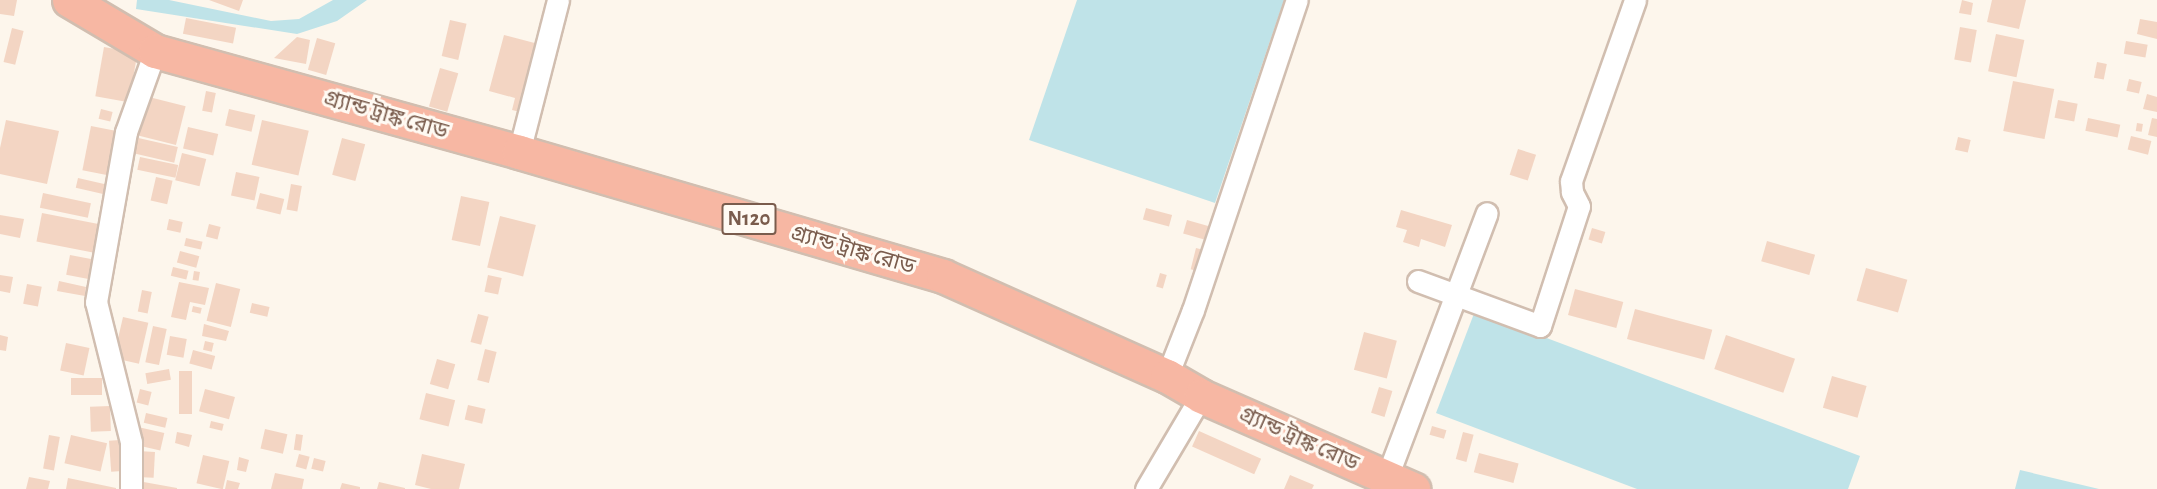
<!DOCTYPE html>
<meta charset="utf-8">
<style>
body{margin:0}
#map{position:relative;width:2157px;height:489px;overflow:hidden;background:#fdf6ec;font-family:"Alegreya Sans","Noto Sans Bengali",sans-serif}
div>[style]{position:absolute}
.water>*{inset:0;background:#bfe3e8}
.building>*{inset:0;background:#f3d5c3;transform-origin:0 0}
.roads{filter:drop-shadow(2px 0 #d1beb0) drop-shadow(-2px 0 #d1beb0) drop-shadow(0 2px #d1beb0) drop-shadow(0 -2px #d1beb0)}
.street>*{height:21px;margin:-10.5px;padding:0 10.5px;transform-origin:10.5px;border-radius:10.5px;background:#fff}
.highway>*{height:33px;margin:-16.5px;padding:0 16.5px;transform-origin:16.5px;border-radius:16.5px;background:#f7b7a3}
span{translate:-50% -50%;white-space:nowrap;text-align:center;line-height:1.15;-webkit-text-stroke:6px #fffaf3;paint-order:stroke}
.shield-label span{padding:2px 4px;background:#fffaf3;border:2px solid;border-radius:4px;-webkit-text-stroke-width:0}
.shield-label{font-size:21px;color:#7a5c4d;font-weight:700}
.street-label{font-size:22px;color:#7a5c4d}
</style>
<div id="map">
<div class="water">
<i style="clip-path:polygon(137px 0,169px 0,271px 21px,299px 19px,333px 0,367px 0,337px 21px,297px 34px,136px 9px)"></i>
<i style="clip-path:polygon(1077px 0,1284px 0,1215px 203px,1029px 140px)"></i>
<i style="clip-path:polygon(1475px 311px,1860px 456px,1848px 489px,1637px 489px,1436px 413px)"></i>
<i style="clip-path:polygon(2020px 470px,2099px 489px,2015px 489px)"></i>
</div>
<div class="building">
<i style="clip-path:polygon(0 0,17px 0,14px 16px,0 14px)"></i>
<i style="clip-path:polygon(209px 0,243px 0,239px 11px)"></i>
<i style="clip-path:polygon(1962px 0,1973px 3px,1971px 15px,1959px 13px)"></i>
<i style="clip-path:polygon(1992px 0,2026px 0,2019px 29px,1987px 22px)"></i>
<i style="left:186px;top:18px;width:51px;height:16px;rotate:11deg"></i>
<i style="clip-path:polygon(2140px 19px,2157px 22px,2157px 39px,2137px 34px)"></i>
<i style="left:450px;top:20px;width:17px;height:37px;rotate:13deg"></i>
<i style="left:1960px;top:27px;width:17px;height:33px;rotate:10deg"></i>
<i style="left:12px;top:28px;width:12px;height:35px;rotate:14deg"></i>
<i style="left:1996px;top:34px;width:29px;height:38px;rotate:12deg"></i>
<i style="clip-path:polygon(504px 35px,546px 46px,528px 114px,512px 110px,515px 98px,489px 91px)"></i>
<i style="clip-path:polygon(297px 37px,310px 40px,306px 64px,274px 58px)"></i>
<i style="left:317px;top:38px;width:19px;height:33px;rotate:16deg"></i>
<i style="left:2126px;top:41px;width:22px;height:13px;rotate:10deg"></i>
<i style="left:104px;top:47px;width:34px;height:50px;rotate:10deg"></i>
<i style="left:2097px;top:62px;width:10px;height:16px;rotate:11deg"></i>
<i style="left:440px;top:68px;width:19px;height:40px;rotate:16deg"></i>
<i style="left:2129px;top:79px;width:13px;height:12px;rotate:13deg"></i>
<i style="left:2013px;top:81px;width:42px;height:51px;rotate:11deg"></i>
<i style="left:206px;top:91px;width:10px;height:20px;rotate:11deg"></i>
<i style="clip-path:polygon(2147px 94px,2157px 97px,2157px 112px,2143px 109px)"></i>
<i style="left:141px;top:95px;width:46px;height:40px;rotate:14deg"></i>
<i style="left:2058px;top:100px;width:20px;height:18px;rotate:11deg"></i>
<i style="left:101px;top:109px;width:12px;height:10px;rotate:14deg"></i>
<i style="left:229px;top:109px;width:27px;height:17px;rotate:13deg"></i>
<i style="left:2088px;top:118px;width:33px;height:13px;rotate:12deg"></i>
<i style="clip-path:polygon(2152px 118px,2157px 119px,2157px 137px,2148px 135px)"></i>
<i style="clip-path:polygon(6px 120px,59px 131px,47px 184px,0 174px,0 148px)"></i>
<i style="left:262px;top:120px;width:48px;height:46px;rotate:13deg"></i>
<i style="left:2137px;top:123px;width:6px;height:8px;rotate:9deg"></i>
<i style="left:91px;top:126px;width:26px;height:45px;rotate:11deg"></i>
<i style="left:188px;top:127px;width:31px;height:22px;rotate:13deg"></i>
<i style="left:2131px;top:136px;width:21px;height:14px;rotate:14deg"></i>
<i style="left:134px;top:137px;width:45px;height:16px;rotate:13deg"></i>
<i style="left:1958px;top:137px;width:13px;height:13px;rotate:13deg"></i>
<i style="left:342px;top:138px;width:24px;height:38px;rotate:15deg"></i>
<i style="left:1518px;top:149px;width:19px;height:27px;rotate:18deg"></i>
<i style="left:182px;top:153px;width:25px;height:28px;rotate:14deg"></i>
<i style="left:140px;top:157px;width:39px;height:13px;rotate:12deg"></i>
<i style="left:236px;top:172px;width:24px;height:24px;rotate:12deg"></i>
<i style="left:156px;top:177px;width:17px;height:24px;rotate:13deg"></i>
<i style="left:78px;top:178px;width:28px;height:10px;rotate:13deg"></i>
<i style="left:291px;top:184px;width:11px;height:26px;rotate:10deg"></i>
<i style="left:43px;top:193px;width:49px;height:15px;rotate:12deg"></i>
<i style="left:260px;top:193px;width:25px;height:16px;rotate:14deg"></i>
<i style="left:461px;top:196px;width:29px;height:45px;rotate:12deg"></i>
<i style="left:1146px;top:208px;width:27px;height:12px;rotate:15deg"></i>
<i style="clip-path:polygon(1401px 210px,1452px 225px,1445px 247px,1421px 239px,1419px 247px,1403px 242px,1407px 230px,1396px 227px)"></i>
<i style="left:42px;top:213px;width:64px;height:29px;rotate:11deg"></i>
<i style="clip-path:polygon(0 215px,24px 219px,20px 238px,0 234px)"></i>
<i style="left:500px;top:216px;width:37px;height:53px;rotate:14deg"></i>
<i style="left:169px;top:219px;width:14px;height:11px;rotate:12deg"></i>
<i style="left:1187px;top:220px;width:32px;height:14px;rotate:16deg"></i>
<i style="left:209px;top:224px;width:12px;height:13px;rotate:14deg"></i>
<i style="left:1592px;top:228px;width:14px;height:12px;rotate:17deg"></i>
<i style="left:186px;top:238px;width:17px;height:8px;rotate:13deg"></i>
<i style="left:1767px;top:241px;width:50px;height:21px;rotate:16deg"></i>
<i style="left:1196px;top:248px;width:8px;height:22px;rotate:14deg"></i>
<i style="left:180px;top:251px;width:20px;height:12px;rotate:15deg"></i>
<i style="left:70px;top:255px;width:32px;height:20px;rotate:11deg"></i>
<i style="left:173px;top:267px;width:16px;height:9px;rotate:14deg"></i>
<i style="left:1866px;top:268px;width:43px;height:34px;rotate:16deg"></i>
<i style="left:194px;top:271px;width:6px;height:9px;rotate:9deg"></i>
<i style="left:1160px;top:273px;width:7px;height:14px;rotate:16deg"></i>
<i style="clip-path:polygon(0 275px,13px 277px,10px 293px,0 291px)"></i>
<i style="left:488px;top:275px;width:14px;height:17px;rotate:12deg"></i>
<i style="clip-path:polygon(59px 281px,86px 287px,85px 296px,57px 291px)"></i>
<i style="clip-path:polygon(179px 282px,209px 288px,205px 305px,190px 302px,186px 320px,171px 317px)"></i>
<i style="left:216px;top:283px;width:25px;height:39px;rotate:14deg"></i>
<i style="left:27px;top:284px;width:15px;height:20px;rotate:11deg"></i>
<i style="left:1575px;top:289px;width:50px;height:27px;rotate:15deg"></i>
<i style="left:142px;top:290px;width:10px;height:22px;rotate:11deg"></i>
<i style="left:252px;top:303px;width:18px;height:10px;rotate:13deg"></i>
<i style="left:193px;top:306px;width:9px;height:6px;rotate:13deg"></i>
<i style="left:1635px;top:309px;width:80px;height:31px;rotate:15deg"></i>
<i style="left:478px;top:314px;width:11px;height:29px;rotate:15deg"></i>
<i style="left:123px;top:317px;width:26px;height:42px;rotate:13deg"></i>
<i style="clip-path:polygon(204px 324px,229px 331px,226px 341px,202px 336px)"></i>
<i style="left:153px;top:326px;width:14px;height:37px;rotate:12deg"></i>
<i style="left:1364px;top:332px;width:34px;height:39px;rotate:15deg"></i>
<i style="clip-path:polygon(0 335px,8px 337px,6px 351px,0 350px)"></i>
<i style="left:1726px;top:335px;width:73px;height:36px;rotate:19deg"></i>
<i style="left:170px;top:336px;width:17px;height:19px;rotate:10deg"></i>
<i style="left:205px;top:341px;width:9px;height:9px;rotate:13deg"></i>
<i style="left:66px;top:343px;width:24px;height:28px;rotate:12deg"></i>
<i style="left:485px;top:349px;width:12px;height:32px;rotate:14deg"></i>
<i style="left:193px;top:350px;width:23px;height:14px;rotate:15deg"></i>
<i style="left:437px;top:359px;width:19px;height:26px;rotate:16deg"></i>
<i style="left:169px;top:369px;width:11px;height:24px;rotate:80deg"></i>
<i style="left:179px;top:371px;width:13px;height:43px"></i>
<i style="left:1832px;top:376px;width:36px;height:33px;rotate:16deg"></i>
<i style="left:102px;top:378px;width:17px;height:31px;rotate:90deg"></i>
<i style="left:1379px;top:387px;width:14px;height:27px;rotate:17deg"></i>
<i style="left:140px;top:389px;width:12px;height:14px;rotate:14deg"></i>
<i style="left:205px;top:389px;width:31px;height:23px;rotate:15deg"></i>
<i style="left:426px;top:393px;width:30px;height:27px;rotate:14deg"></i>
<i style="left:468px;top:405px;width:18px;height:15px;rotate:13deg"></i>
<i style="left:110px;top:406px;width:25px;height:20px;rotate:88deg"></i>
<i style="left:146px;top:413px;width:22px;height:10px;rotate:13deg"></i>
<i style="left:211px;top:421px;width:13px;height:7px;rotate:13deg"></i>
<i style="left:1432px;top:426px;width:15px;height:9px;rotate:16deg"></i>
<i style="left:138px;top:427px;width:27px;height:18px;rotate:13deg"></i>
<i style="left:265px;top:429px;width:23px;height:20px;rotate:13deg"></i>
<i style="left:1199px;top:431px;width:68px;height:17px;rotate:24deg"></i>
<i style="clip-path:polygon(177px 432px,192px 435px,189px 447px,175px 443px)"></i>
<i style="left:1463px;top:432px;width:11px;height:28px;rotate:15deg"></i>
<i style="left:296px;top:434px;width:7px;height:16px;rotate:8deg"></i>
<i style="left:49px;top:435px;width:11px;height:34px;rotate:10deg"></i>
<i style="left:71px;top:435px;width:37px;height:29px;rotate:13deg"></i>
<i style="left:120px;top:440px;width:31px;height:11px;rotate:86deg"></i>
<i style="left:138px;top:451px;width:17px;height:26px;rotate:3deg"></i>
<i style="left:1479px;top:453px;width:41px;height:20px;rotate:15deg"></i>
<i style="left:299px;top:454px;width:11px;height:13px;rotate:15deg"></i>
<i style="clip-path:polygon(422px 454px,465px 464px,459px 489px,431px 489px,415px 485px)"></i>
<i style="left:203px;top:455px;width:27px;height:29px;rotate:13deg"></i>
<i style="clip-path:polygon(239px 457px,249px 460px,246px 472px,237px 470px)"></i>
<i style="left:314px;top:458px;width:12px;height:11px;rotate:14deg"></i>
<i style="clip-path:polygon(275px 473px,304px 479px,302px 489px,271px 489px)"></i>
<i style="clip-path:polygon(1290px 475px,1314px 485px,1312px 489px,1284px 489px)"></i>
<i style="clip-path:polygon(29px 477px,50px 481px,48px 489px,26px 489px)"></i>
<i style="clip-path:polygon(68px 478px,116px 488px,116px 489px,66px 489px)"></i>
<i style="clip-path:polygon(227px 480px,240px 483px,238px 489px,225px 489px)"></i>
<i style="clip-path:polygon(138px 481px,177px 488px,177px 489px,137px 489px)"></i>
<i style="clip-path:polygon(379px 482px,405px 488px,405px 489px,377px 489px)"></i>
<i style="clip-path:polygon(342px 483px,360px 487px,360px 489px,340px 489px)"></i>
</div>
<div class="roads">
<div class="street">
<i style="left:519px;top:152px;width:157px;rotate:-75.6deg"></i>
<i style="left:1418px;top:281px;width:130px;rotate:20.2deg"></i>
<i style="left:1540px;top:326px;width:126px;rotate:-72deg"></i>
<i style="left:1579px;top:206px;width:16px;rotate:-117deg"></i>
<i style="left:1572px;top:192px;width:11px;rotate:-95deg"></i>
<i style="left:1571px;top:181px;width:192px;rotate:-70.5deg"></i>
<i style="left:1167px;top:376px;width:71px;rotate:-68.5deg"></i>
<i style="left:1193px;top:310px;width:327px;rotate:-71.5deg"></i>
<i style="left:1387px;top:477px;width:282px;rotate:-69.3deg"></i>
<i style="left:131px;top:489px;width:47px;rotate:-90deg"></i>
<i style="left:131px;top:442px;width:144px;rotate:-104deg"></i>
<i style="left:96px;top:302px;width:173px;rotate:-80deg"></i>
<i style="left:126px;top:132px;width:86px;rotate:-70.3deg"></i>
<i style="left:1146px;top:489px;width:108px;rotate:-59.4deg"></i>
</div>
<div class="highway">
<i style="left:69px;top:0;width:100px;rotate:30.7deg"></i>
<i style="left:155px;top:51px;width:378px;rotate:15.5deg"></i>
<i style="left:519px;top:152px;width:442px;rotate:16.3deg"></i>
<i style="left:943px;top:276px;width:245px;rotate:24.1deg"></i>
<i style="left:1167px;top:376px;width:39px;rotate:30deg"></i>
<i style="left:1201px;top:396px;width:232px;rotate:23.7deg"></i>
</div>
</div>
<div class="shield-label">
<span style="left:749px;top:219px">N120</span>
</div>
<div class="street-label">
<span style="left:386px;top:115px;rotate:16deg">গ্র্যান্ড ট্রাঙ্ক রোড</span>
<span style="left:853px;top:250px;rotate:16deg">গ্র্যান্ড ট্রাঙ্ক রোড</span>
<span style="left:1299px;top:439px;rotate:24deg">গ্র্যান্ড ট্রাঙ্ক রোড</span>
</div>
</div>
